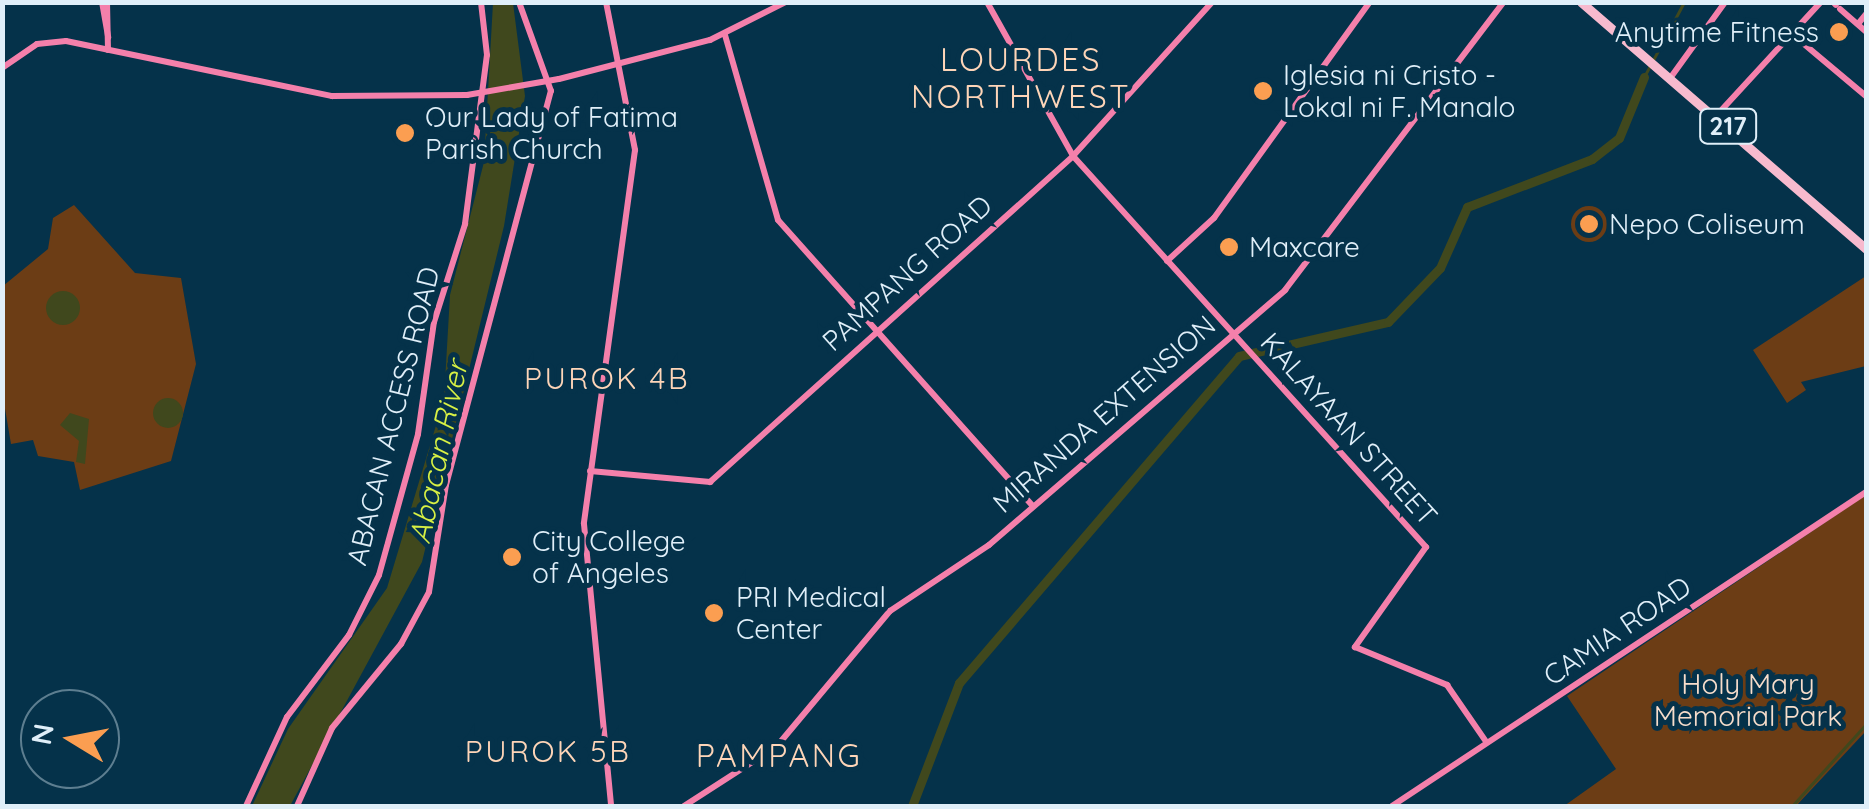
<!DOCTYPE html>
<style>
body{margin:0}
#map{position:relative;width:1869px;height:809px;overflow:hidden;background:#05324a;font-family:Quicksand,sans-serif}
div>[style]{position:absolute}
.green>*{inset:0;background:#6c3d15}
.round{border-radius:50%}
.water>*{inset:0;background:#40481d}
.stream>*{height:2.5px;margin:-1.25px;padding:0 1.25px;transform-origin:1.25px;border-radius:1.25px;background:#40481d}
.river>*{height:9px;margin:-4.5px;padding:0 4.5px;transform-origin:4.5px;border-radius:4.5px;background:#40481d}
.secondary>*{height:6px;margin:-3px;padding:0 3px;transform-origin:3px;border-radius:3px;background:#f480ab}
.primary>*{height:9px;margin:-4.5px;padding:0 4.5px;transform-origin:4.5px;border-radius:4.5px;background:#f7bace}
.secondary-bridge>*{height:6px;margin:-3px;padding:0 3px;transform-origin:3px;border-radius:3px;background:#f480ab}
.dots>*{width:28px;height:28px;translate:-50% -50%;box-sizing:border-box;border:5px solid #05324a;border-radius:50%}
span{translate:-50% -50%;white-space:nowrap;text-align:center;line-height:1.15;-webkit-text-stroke:10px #05324a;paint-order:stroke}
.shield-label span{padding:2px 8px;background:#05324a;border:2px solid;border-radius:8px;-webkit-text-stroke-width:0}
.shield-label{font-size:25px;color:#e0eff9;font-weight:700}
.poi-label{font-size:28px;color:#e0eff9}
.right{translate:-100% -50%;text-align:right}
.left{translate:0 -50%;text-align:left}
.street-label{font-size:28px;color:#e0eff9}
.park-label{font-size:28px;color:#f7ddcb}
.neighbourhood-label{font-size:30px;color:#fed5b8;letter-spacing:2.5px}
.water-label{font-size:30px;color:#d8f144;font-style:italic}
.quarter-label{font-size:32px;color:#fed5b8;letter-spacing:2.5px}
.frame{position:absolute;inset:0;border:5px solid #e0eff9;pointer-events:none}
.north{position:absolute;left:20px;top:689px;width:100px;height:100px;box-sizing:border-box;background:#05324a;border:2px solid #5d7e90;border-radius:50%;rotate:280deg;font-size:28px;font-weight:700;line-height:40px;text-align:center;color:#e0eff9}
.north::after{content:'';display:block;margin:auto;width:35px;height:45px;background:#fb9e51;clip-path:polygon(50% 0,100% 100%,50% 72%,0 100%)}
</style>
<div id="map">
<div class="green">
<i style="clip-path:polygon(74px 205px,135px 273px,181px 278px,196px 364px,171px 461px,80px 490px,74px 462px,38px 456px,33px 440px,11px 444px,3px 397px,3px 286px,48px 249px,53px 218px)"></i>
<i class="round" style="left:1571px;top:206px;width:36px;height:36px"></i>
<i style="clip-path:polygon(1866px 276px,1866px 366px,1801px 382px,1806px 390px,1787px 403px,1753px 350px)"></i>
<i style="clip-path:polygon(1866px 495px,1866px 731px,1796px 806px,1564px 806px,1616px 769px,1567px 696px)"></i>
</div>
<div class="water">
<i style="clip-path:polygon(493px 3px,513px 3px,525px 96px,504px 226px,422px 562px,290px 806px,252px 806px,288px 729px,387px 588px,444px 399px,450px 295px,484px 162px)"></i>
<i class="round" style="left:46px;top:291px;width:34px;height:34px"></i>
<i class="round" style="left:153px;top:398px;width:30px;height:30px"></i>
<i style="clip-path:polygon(70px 413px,89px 419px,85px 464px,76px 462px,79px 441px,60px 425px)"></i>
</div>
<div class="stream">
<i style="left:1644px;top:77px;width:85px;rotate:-61.9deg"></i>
<i style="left:1792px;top:806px;width:110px;rotate:-47.9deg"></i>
</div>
<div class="river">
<i style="left:912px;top:806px;width:132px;rotate:-69.1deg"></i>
<i style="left:959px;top:683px;width:430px;rotate:-49.4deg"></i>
<i style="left:1239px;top:356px;width:153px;rotate:-12.9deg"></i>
<i style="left:1388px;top:322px;width:75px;rotate:-46.1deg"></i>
<i style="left:1440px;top:268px;width:67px;rotate:-66.1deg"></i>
<i style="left:1467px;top:207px;width:134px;rotate:-21deg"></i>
<i style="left:1592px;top:159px;width:34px;rotate:-38deg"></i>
<i style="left:1619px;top:138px;width:66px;rotate:-67.7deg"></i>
</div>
<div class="secondary">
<i style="left:102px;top:2px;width:36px;rotate:80deg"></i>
<i style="left:107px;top:2px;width:48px;rotate:88.8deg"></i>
<i style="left:606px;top:2px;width:151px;rotate:78.9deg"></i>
<i style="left:635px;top:150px;width:377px;rotate:97.8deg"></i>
<i style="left:584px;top:524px;width:283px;rotate:84.5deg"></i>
<i style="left:987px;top:2px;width:176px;rotate:60.8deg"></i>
<i style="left:1073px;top:156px;width:527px;rotate:47.92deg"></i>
<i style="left:1426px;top:547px;width:123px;rotate:125.4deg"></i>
<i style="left:1355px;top:647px;width:100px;rotate:22.4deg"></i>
<i style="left:1447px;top:685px;width:70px;rotate:55.4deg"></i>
<i style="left:1833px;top:2px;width:4px;rotate:45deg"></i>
<i style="left:1840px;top:9px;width:35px;rotate:41deg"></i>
<i style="left:1858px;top:24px;width:13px;rotate:-51deg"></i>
<i style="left:1792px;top:34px;width:97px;rotate:40deg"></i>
<i style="left:725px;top:35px;width:192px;rotate:74deg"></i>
<i style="left:778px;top:220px;width:383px;rotate:48.3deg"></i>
<i style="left:2px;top:68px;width:42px;rotate:-34.4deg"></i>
<i style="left:37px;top:44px;width:29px;rotate:-6deg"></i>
<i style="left:66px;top:41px;width:272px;rotate:11.7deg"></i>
<i style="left:332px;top:96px;width:135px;rotate:-0.4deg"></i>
<i style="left:1671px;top:77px;width:92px;rotate:-54.2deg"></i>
<i style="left:559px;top:79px;width:156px;rotate:-14.5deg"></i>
<i style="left:710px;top:40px;width:85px;rotate:-26.6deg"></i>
<i style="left:1716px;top:116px;width:155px;rotate:-47.4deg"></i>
<i style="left:1167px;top:261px;width:64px;rotate:-42.5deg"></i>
<i style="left:1214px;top:218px;width:266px;rotate:-54.2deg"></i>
<i style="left:590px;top:471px;width:121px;rotate:5.2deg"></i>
<i style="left:710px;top:482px;width:488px;rotate:-41.9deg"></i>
<i style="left:1073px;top:156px;width:207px;rotate:-47.9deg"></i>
<i style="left:246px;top:806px;width:98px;rotate:-65.3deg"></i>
<i style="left:287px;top:717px;width:103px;rotate:-52.9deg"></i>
<i style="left:349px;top:635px;width:67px;rotate:-63.4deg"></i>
<i style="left:379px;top:575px;width:146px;rotate:-74.5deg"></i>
<i style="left:418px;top:434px;width:113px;rotate:-81.9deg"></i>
<i style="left:434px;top:322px;width:103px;rotate:-72.4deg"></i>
<i style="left:465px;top:224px;width:170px;rotate:-82.6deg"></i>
<i style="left:487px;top:55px;width:53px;rotate:-96.5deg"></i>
<i style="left:297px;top:806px;width:85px;rotate:-65.8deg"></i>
<i style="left:332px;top:728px;width:109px;rotate:-50.6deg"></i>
<i style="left:401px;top:644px;width:59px;rotate:-61.7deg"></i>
<i style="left:429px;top:592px;width:108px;rotate:-81deg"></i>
<i style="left:446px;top:485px;width:408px;rotate:-75.1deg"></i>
<i style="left:551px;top:91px;width:95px;rotate:-109.8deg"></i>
<i style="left:684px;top:806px;width:111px;rotate:-32.8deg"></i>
<i style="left:777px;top:746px;width:176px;rotate:-50.1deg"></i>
<i style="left:890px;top:611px;width:119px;rotate:-33.7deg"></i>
<i style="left:989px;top:545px;width:391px;rotate:-40.7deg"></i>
<i style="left:1285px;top:290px;width:362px;rotate:-52.8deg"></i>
<i style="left:1392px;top:806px;width:569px;rotate:-33.52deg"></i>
</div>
<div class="primary">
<i style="left:1581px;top:2px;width:377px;rotate:40.9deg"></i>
</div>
<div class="secondary-bridge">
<i style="left:467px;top:95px;width:93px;rotate:-9.9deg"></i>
</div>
<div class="dots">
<i style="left:1839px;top:32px;background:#fb9e51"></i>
<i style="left:1263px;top:91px;background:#fb9e51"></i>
<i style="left:405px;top:133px;background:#fb9e51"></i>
<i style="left:1589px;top:224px;background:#fb9e51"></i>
<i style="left:1229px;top:247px;background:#fb9e51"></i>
<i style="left:512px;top:557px;background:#fb9e51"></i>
<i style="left:714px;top:613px;background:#fb9e51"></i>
</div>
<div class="shield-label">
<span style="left:1728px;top:126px">217</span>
</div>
<div class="poi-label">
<span class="right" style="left:1819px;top:32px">Anytime Fitness</span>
<span class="left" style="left:1283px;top:91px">Iglesia ni Cristo -<br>Lokal ni F. Manalo</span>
<span class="left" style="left:425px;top:133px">Our Lady of Fatima<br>Parish Church</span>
<span class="left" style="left:1609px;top:224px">Nepo Coliseum</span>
<span class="left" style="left:1249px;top:247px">Maxcare</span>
<span class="left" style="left:532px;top:557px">City College<br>of Angeles</span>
<span class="left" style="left:736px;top:613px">PRI Medical<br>Center</span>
</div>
<div class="street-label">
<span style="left:907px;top:273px;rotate:-42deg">PAMPANG ROAD</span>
<span style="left:1104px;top:414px;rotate:-41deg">MIRANDA EXTENSION</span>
<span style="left:393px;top:416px;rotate:-76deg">ABACAN ACCESS ROAD</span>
<span style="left:1349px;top:429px;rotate:48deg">KALAYAAN STREET</span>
<span style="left:1617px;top:631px;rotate:-34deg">CAMIA ROAD</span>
</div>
<div class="park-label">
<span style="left:1748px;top:700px">Holy Mary<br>Memorial Park</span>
</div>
<div class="neighbourhood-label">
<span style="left:607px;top:378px">PUROK 4B</span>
<span style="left:548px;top:751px">PUROK 5B</span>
</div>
<div class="water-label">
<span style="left:438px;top:452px;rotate:-78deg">Abacan River</span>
</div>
<div class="quarter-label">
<span style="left:1021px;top:78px">LOURDES<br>NORTHWEST</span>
<span style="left:779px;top:755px">PAMPANG</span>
</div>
<div class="frame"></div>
<div class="north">N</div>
</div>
